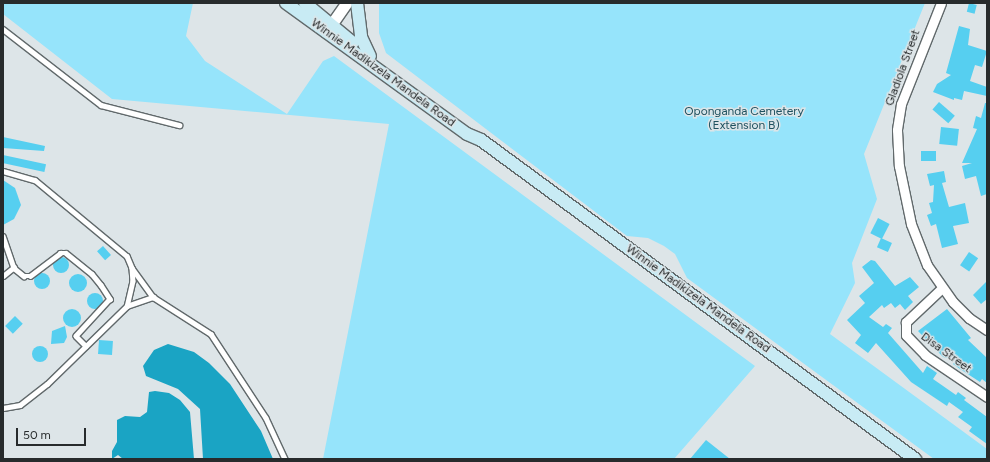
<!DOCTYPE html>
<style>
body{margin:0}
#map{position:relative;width:990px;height:462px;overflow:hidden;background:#dde5e8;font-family:Figtree,sans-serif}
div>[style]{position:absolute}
.green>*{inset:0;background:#96e4fb}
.water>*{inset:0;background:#1aa4c4}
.building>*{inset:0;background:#56cff0;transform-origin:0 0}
.round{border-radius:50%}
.roads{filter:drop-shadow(1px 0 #61696b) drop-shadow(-1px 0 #61696b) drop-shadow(0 1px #61696b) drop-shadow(0 -1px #61696b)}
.service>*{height:4.5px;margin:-2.25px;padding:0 2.25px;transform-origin:2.25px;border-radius:2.25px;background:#fff}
.minor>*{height:9px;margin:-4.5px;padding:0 4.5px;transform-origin:4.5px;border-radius:4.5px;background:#fff}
.tertiary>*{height:11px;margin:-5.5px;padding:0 5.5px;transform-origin:5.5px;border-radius:5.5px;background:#fff}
.secondary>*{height:12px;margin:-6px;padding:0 6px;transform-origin:6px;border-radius:6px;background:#c8ebf4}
span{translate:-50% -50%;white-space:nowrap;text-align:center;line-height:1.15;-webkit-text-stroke:3px #dde5e8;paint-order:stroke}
.street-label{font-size:12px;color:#272b2c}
.park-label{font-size:12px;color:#1f5260}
.frame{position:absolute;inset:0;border:4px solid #272b2c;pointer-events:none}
.scale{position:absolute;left:16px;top:428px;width:70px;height:18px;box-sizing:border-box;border:2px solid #272b2c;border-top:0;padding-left:5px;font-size:12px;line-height:14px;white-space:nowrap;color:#272b2c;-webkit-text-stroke:3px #dde5e8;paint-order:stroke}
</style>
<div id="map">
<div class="green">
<i style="clip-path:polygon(3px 3px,193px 3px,186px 36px,205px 61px,287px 114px,323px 61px,334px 56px,755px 366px,674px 459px,323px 459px,389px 124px,112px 99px,3px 14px)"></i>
<i style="clip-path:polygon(379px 3px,925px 3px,864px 154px,877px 199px,852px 263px,855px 283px,830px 334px,987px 449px,987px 459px,934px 459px,687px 278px,675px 254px,664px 246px,648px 238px,627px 236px,386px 53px,379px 33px)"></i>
</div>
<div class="water">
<i style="clip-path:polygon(168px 344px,194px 352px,209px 363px,230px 384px,261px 431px,273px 459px,203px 459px,200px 409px,178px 389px,146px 376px,143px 366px,154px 350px)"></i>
<i style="clip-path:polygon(155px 391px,169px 393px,180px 400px,190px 412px,194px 459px,123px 459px,118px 455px,112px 459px,112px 451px,117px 442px,117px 420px,125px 416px,140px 417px,147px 412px,149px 392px)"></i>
</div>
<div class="building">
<i style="left:969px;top:3px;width:8px;height:9px;rotate:14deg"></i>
<i style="clip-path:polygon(959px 26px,970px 29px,968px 45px,987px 51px,982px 67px,975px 65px,970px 81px,987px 87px,987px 96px,964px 91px,962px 100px,954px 98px,954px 100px,933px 92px,937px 84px,951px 75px,946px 73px)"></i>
<i style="left:939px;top:102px;width:21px;height:10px;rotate:41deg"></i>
<i style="clip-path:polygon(985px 103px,987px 103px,987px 194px,981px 196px,976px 176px,965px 179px,962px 166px,972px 163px,962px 163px,977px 129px,973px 128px,976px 116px,981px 118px)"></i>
<i style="left:941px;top:127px;width:18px;height:17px;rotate:6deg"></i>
<i style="clip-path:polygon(3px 137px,45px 146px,44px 151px,3px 148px)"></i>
<i style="left:921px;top:151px;width:15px;height:10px"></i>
<i style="left:3px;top:155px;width:44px;height:8px;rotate:12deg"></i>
<i style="clip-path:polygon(944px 171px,946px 182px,942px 183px,949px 207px,965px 203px,969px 223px,953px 226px,958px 244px,942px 248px,936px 224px,931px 226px,927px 215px,932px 213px,929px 203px,933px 202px,934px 185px,930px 186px,927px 174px)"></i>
<i style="clip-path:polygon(3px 180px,15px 188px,21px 205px,14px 219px,3px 225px)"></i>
<i style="left:878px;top:218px;width:13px;height:17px;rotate:27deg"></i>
<i style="left:881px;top:238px;width:12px;height:10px;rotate:24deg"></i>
<i style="left:103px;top:246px;width:12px;height:8px;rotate:48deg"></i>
<i style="left:969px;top:252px;width:11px;height:16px;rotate:34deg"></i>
<i class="round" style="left:53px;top:257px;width:16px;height:16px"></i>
<i style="clip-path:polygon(871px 260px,875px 261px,895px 286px,910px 277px,919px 287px,908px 296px,913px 302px,905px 310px,900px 304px,895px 308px,891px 303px,884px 308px,882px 305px,869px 317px,883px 327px,886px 324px,892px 328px,888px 333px,923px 373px,927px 366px,937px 373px,933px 379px,956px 395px,958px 392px,966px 398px,964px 400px,987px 417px,987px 444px,969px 431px,972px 427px,958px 417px,963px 412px,949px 402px,947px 406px,911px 382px,876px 343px,868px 353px,855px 343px,861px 335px,847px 320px,865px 303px,859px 296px,874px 283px,862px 267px)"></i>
<i class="round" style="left:34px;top:273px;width:16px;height:16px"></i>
<i class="round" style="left:69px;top:274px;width:18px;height:18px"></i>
<i style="clip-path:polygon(987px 281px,987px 299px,981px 304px,973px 295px)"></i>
<i class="round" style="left:87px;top:293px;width:16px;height:16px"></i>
<i style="clip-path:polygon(947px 309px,971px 338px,968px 340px,987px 358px,987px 383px,982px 379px,980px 382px,960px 369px,953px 364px,957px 360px,943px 357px,918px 331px)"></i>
<i class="round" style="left:63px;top:309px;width:18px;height:18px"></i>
<i style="left:15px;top:316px;width:11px;height:14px;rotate:45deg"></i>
<i style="clip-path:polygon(65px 326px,67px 337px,64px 343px,51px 344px,52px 331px)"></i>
<i style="left:99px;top:340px;width:14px;height:14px;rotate:4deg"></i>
<i class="round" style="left:32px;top:346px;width:16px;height:16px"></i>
<i style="clip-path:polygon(706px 440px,730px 459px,690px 459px)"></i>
</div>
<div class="roads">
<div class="service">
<i style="left:3px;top:29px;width:124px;rotate:37.8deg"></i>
<i style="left:101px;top:105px;width:81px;rotate:14.4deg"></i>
<i style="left:3px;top:171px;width:33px;rotate:16deg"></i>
<i style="left:35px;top:180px;width:119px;rotate:39.6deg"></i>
<i style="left:127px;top:256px;width:13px;rotate:67deg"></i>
<i style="left:132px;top:268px;width:13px;rotate:86deg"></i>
<i style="left:133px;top:281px;width:26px;rotate:103deg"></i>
<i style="left:3px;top:236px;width:34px;rotate:71deg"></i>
<i style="left:14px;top:268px;width:13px;rotate:39deg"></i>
<i style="left:24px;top:276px;width:6px"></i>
<i style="left:30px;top:276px;width:38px;rotate:-37deg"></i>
<i style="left:60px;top:253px;width:6px"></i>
<i style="left:66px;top:253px;width:33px;rotate:39deg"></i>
<i style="left:92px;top:274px;width:14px;rotate:51deg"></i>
<i style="left:101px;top:285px;width:17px;rotate:57deg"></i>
<i style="left:110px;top:299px;width:50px;rotate:132.6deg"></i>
<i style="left:76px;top:336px;width:14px;rotate:45deg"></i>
<i style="left:132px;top:268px;width:36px;rotate:54deg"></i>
<i style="left:3px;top:276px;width:14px;rotate:-39deg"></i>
<i style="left:3px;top:408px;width:17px;rotate:-10deg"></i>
<i style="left:20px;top:405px;width:34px;rotate:-38deg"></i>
<i style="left:47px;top:384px;width:112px;rotate:-44.3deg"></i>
<i style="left:127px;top:306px;width:28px;rotate:-19deg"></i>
<i style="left:153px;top:297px;width:69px;rotate:32.5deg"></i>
<i style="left:211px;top:334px;width:100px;rotate:56.8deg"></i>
<i style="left:266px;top:418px;width:45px;rotate:65.1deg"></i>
</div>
<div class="minor">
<i style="left:941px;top:3px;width:109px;rotate:111.6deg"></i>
<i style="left:901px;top:104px;width:26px;rotate:99deg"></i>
<i style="left:897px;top:130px;width:36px;rotate:87deg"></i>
<i style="left:899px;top:166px;width:59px;rotate:78.3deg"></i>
<i style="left:911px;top:224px;width:44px;rotate:68.7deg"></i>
<i style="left:927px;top:265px;width:45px;rotate:54.9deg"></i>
<i style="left:953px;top:302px;width:23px;rotate:45deg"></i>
<i style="left:969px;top:318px;width:22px;rotate:34deg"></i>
<i style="left:942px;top:288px;width:50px;rotate:136.6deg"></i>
<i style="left:906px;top:322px;width:13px;rotate:90deg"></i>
<i style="left:906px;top:335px;width:28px;rotate:46deg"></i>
<i style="left:925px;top:355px;width:75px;rotate:34.1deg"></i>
</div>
<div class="tertiary">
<i style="left:326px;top:32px;width:35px;rotate:-55deg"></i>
</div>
<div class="secondary">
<i style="left:286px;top:3px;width:223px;rotate:35.9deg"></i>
<i style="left:467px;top:134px;width:15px;rotate:23deg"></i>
<i style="left:481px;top:140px;width:539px;rotate:36.32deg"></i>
<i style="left:305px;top:3px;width:62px;rotate:39.8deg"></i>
<i style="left:357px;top:3px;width:34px;rotate:83deg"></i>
<i style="left:361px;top:37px;width:21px;rotate:65deg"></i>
</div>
</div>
<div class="street-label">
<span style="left:903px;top:68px;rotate:-70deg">Gladiola Street</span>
<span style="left:383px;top:73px;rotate:36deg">Winnie Madikizela Mandela Road</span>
<span style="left:698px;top:299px;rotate:36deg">Winnie Madikizela Mandela Road</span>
<span style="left:946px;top:353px;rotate:36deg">Disa Street</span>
</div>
<div class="park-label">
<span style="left:744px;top:119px">Oponganda Cemetery<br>(Extension B)</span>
</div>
<div class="frame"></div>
<div class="scale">50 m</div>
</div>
